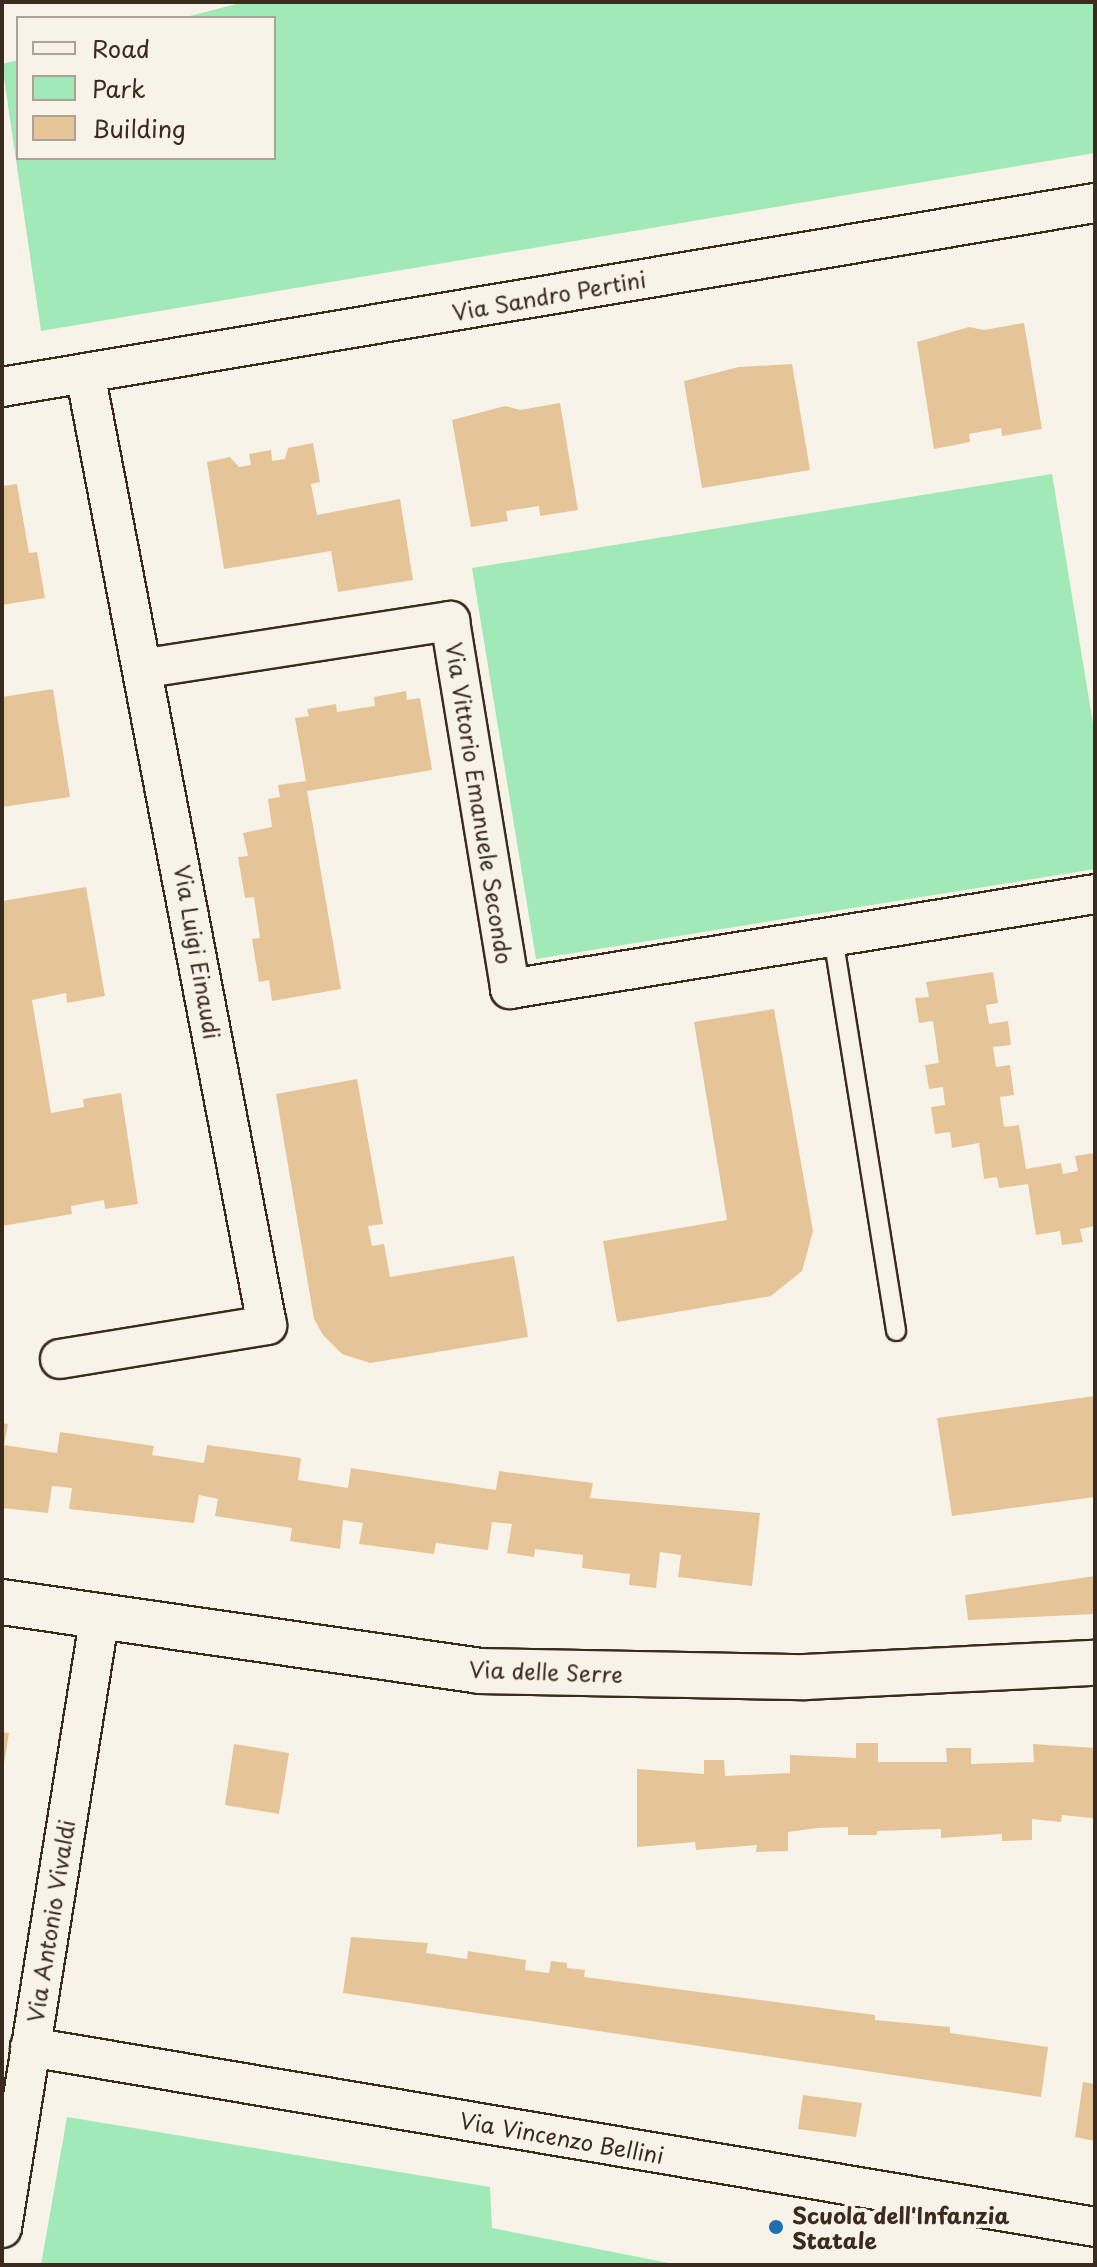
<!DOCTYPE html>
<style>
body{margin:0}
#map{position:relative;width:1097px;height:2267px;overflow:hidden;background:#f7f3e8;font-family:"Playpen Sans",sans-serif}
div>[style]{position:absolute}
.green>*{inset:0;background:#a1e9b7}
.building>*{inset:0;background:#e5c598}
.roads{filter:drop-shadow(2px 0 #3b2a1e) drop-shadow(-2px 0 #3b2a1e) drop-shadow(0 2px #3b2a1e) drop-shadow(0 -2px #3b2a1e)}
.lane>*{height:18px;margin:-9px;padding:0 9px;transform-origin:9px;border-radius:9px;background:#f7f3e8}
.street>*{height:38px;margin:-19px;padding:0 19px;transform-origin:19px;border-radius:19px;background:#f7f3e8}
.secondary>*{height:44px;margin:-22px;padding:0 22px;transform-origin:22px;border-radius:22px;background:#f7f3e8}
.dots>*{width:22px;height:22px;translate:-50% -50%;box-sizing:border-box;border:4px solid #f7f3e8;border-radius:50%}
span{translate:-50% -50%;white-space:nowrap;text-align:center;line-height:1.15;-webkit-text-stroke:8px #f7f3e8;paint-order:stroke}
.street-label{font-size:22px;color:#3b2a1e}
.poi-label{font-size:22px;color:#3b2a1e;font-weight:700}
.left{translate:0 -50%;text-align:left}
.frame{position:absolute;inset:0;border:4px solid #3b2a1e;pointer-events:none}
.legend{position:absolute;left:16px;top:16px;width:260px;height:144px;box-sizing:border-box;background:#f7f3e8;border:2px solid #aca397;margin:0;padding:10px 14px;list-style:none;font-size:24px;color:#3b2a1e}
.legend li{display:flex;align-items:center;gap:16px;height:40px}
.legend b{width:40px;border:2px solid #aca397}
</style>
<div id="map">
<div class="green">
<i style="clip-path:polygon(244px 2px,1095px 2px,1095px 153px,41px 331px,2px 64px,18px 60px,18px 158px,274px 158px,274px 18px,182px 18px)"></i>
<i style="clip-path:polygon(1052px 474px,1095px 736px,1095px 869px,536px 959px,472px 568px)"></i>
<i style="clip-path:polygon(67px 2117px,490px 2187px,492px 2228px,679px 2265px,41px 2265px)"></i>
</div>
<div class="building">
<i style="clip-path:polygon(1024px 323px,1042px 429px,1002px 436px,1001px 428px,969px 434px,970px 442px,934px 449px,917px 342px,969px 327px,984px 330px)"></i>
<i style="clip-path:polygon(792px 364px,810px 470px,702px 488px,684px 381px,739px 367px)"></i>
<i style="clip-path:polygon(560px 403px,578px 510px,540px 516px,539px 506px,506px 511px,508px 521px,471px 527px,452px 420px,505px 406px,520px 410px)"></i>
<i style="clip-path:polygon(313px 443px,320px 482px,311px 484px,317px 515px,400px 499px,413px 580px,338px 592px,331px 551px,224px 569px,207px 462px,230px 457px,239px 467px,251px 465px,249px 454px,271px 450px,272px 461px,285px 459px,288px 448px)"></i>
<i style="clip-path:polygon(17px 484px,29px 553px,37px 552px,45px 598px,2px 605px,2px 486px)"></i>
<i style="clip-path:polygon(53px 689px,70px 797px,2px 807px,2px 697px)"></i>
<i style="clip-path:polygon(406px 691px,407px 700px,420px 698px,432px 770px,307px 791px,341px 989px,272px 1001px,269px 980px,259px 982px,252px 939px,260px 938px,254px 897px,245px 898px,238px 857px,248px 856px,243px 833px,272px 827px,268px 799px,280px 797px,278px 785px,306px 781px,295px 718px,309px 716px,307px 709px,336px 704px,337px 712px,375px 706px,374px 697px)"></i>
<i style="clip-path:polygon(86px 887px,105px 996px,67px 1003px,66px 993px,32px 1000px,51px 1113px,84px 1107px,83px 1099px,121px 1093px,138px 1204px,105px 1209px,104px 1200px,71px 1206px,72px 1214px,2px 1226px,2px 901px)"></i>
<i style="clip-path:polygon(993px 972px,998px 1003px,986px 1005px,989px 1024px,1008px 1021px,1011px 1045px,993px 1047px,996px 1067px,1010px 1065px,1014px 1095px,1000px 1097px,1004px 1127px,1019px 1125px,1026px 1169px,1061px 1163px,1063px 1174px,1078px 1171px,1075px 1156px,1095px 1153px,1095px 1226px,1080px 1229px,1083px 1242px,1062px 1245px,1060px 1231px,1036px 1235px,1028px 1184px,999px 1188px,997px 1177px,984px 1179px,979px 1143px,952px 1148px,950px 1132px,935px 1134px,931px 1107px,945px 1105px,943px 1087px,929px 1089px,925px 1065px,939px 1063px,933px 1021px,919px 1023px,915px 998px,929px 997px,926px 982px)"></i>
<i style="clip-path:polygon(774px 1009px,813px 1231px,802px 1271px,771px 1296px,617px 1322px,603px 1241px,727px 1220px,694px 1022px)"></i>
<i style="clip-path:polygon(357px 1079px,383px 1224px,368px 1226px,372px 1246px,384px 1244px,390px 1277px,514px 1256px,528px 1337px,370px 1363px,342px 1354px,323px 1335px,314px 1319px,276px 1094px)"></i>
<i style="clip-path:polygon(1095px 1396px,1095px 1497px,952px 1516px,937px 1418px)"></i>
<i style="clip-path:polygon(2px 1423px,8px 1424px,4px 1445px,57px 1453px,60px 1432px,154px 1446px,152px 1455px,204px 1463px,207px 1445px,301px 1458px,298px 1480px,348px 1488px,351px 1468px,496px 1490px,499px 1471px,593px 1483px,590px 1498px,760px 1513px,752px 1586px,678px 1577px,681px 1555px,660px 1552px,656px 1588px,629px 1585px,630px 1574px,582px 1568px,583px 1555px,535px 1549px,534px 1557px,507px 1553px,512px 1524px,492px 1522px,488px 1550px,436px 1543px,434px 1554px,359px 1544px,363px 1523px,343px 1520px,340px 1549px,290px 1541px,292px 1528px,215px 1516px,218px 1499px,199px 1495px,194px 1523px,69px 1509px,72px 1488px,52px 1486px,48px 1513px,2px 1508px)"></i>
<i style="clip-path:polygon(1095px 1576px,1095px 1614px,968px 1620px,965px 1595px)"></i>
<i style="clip-path:polygon(2px 1732px,9px 1733px,4px 1764px,2px 1764px)"></i>
<i style="clip-path:polygon(856px 1743px,878px 1743px,878px 1762px,947px 1762px,946px 1748px,971px 1748px,971px 1764px,1034px 1762px,1033px 1744px,1095px 1748px,1095px 1823px,1092px 1818px,1062px 1815px,1061px 1822px,1032px 1819px,1032px 1840px,1002px 1841px,1002px 1834px,941px 1838px,941px 1829px,877px 1831px,877px 1835px,848px 1835px,848px 1827px,817px 1828px,788px 1832px,788px 1851px,756px 1852px,757px 1845px,696px 1850px,695px 1842px,637px 1847px,637px 1769px,704px 1774px,704px 1760px,724px 1760px,725px 1776px,790px 1773px,790px 1755px,856px 1758px)"></i>
<i style="clip-path:polygon(234px 1744px,289px 1753px,279px 1814px,225px 1805px)"></i>
<i style="clip-path:polygon(351px 1937px,428px 1943px,426px 1953px,467px 1959px,468px 1951px,526px 1960px,525px 1970px,549px 1973px,551px 1961px,567px 1963px,567px 1968px,585px 1970px,584px 1977px,875px 2015px,875px 2020px,950px 2027px,950px 2033px,1048px 2047px,1041px 2097px,343px 1993px)"></i>
<i style="clip-path:polygon(1083px 2082px,1095px 2084px,1095px 2141px,1075px 2137px)"></i>
<i style="clip-path:polygon(803px 2095px,862px 2103px,856px 2137px,798px 2129px)"></i>
</div>
<div class="roads">
<div class="lane">
<i style="left:833px;top:937px;width:399px;rotate:80.9deg"></i>
</div>
<div class="street">
<i style="left:2px;top:387px;width:1108px;rotate:-9.56deg"></i>
<i style="left:146px;top:668px;width:308px;rotate:-8.8deg"></i>
<i style="left:450px;top:621px;width:373px;rotate:80.7deg"></i>
<i style="left:510px;top:989px;width:593px;rotate:-9.22deg"></i>
<i style="left:60px;top:1359px;width:210px;rotate:-9.3deg"></i>
<i style="left:267px;top:1325px;width:969px;rotate:-100.82deg"></i>
<i style="left:30px;top:2047px;width:1080px;rotate:9.59deg"></i>
<i style="left:2px;top:2228px;width:621px;rotate:-80.92deg"></i>
</div>
<div class="secondary">
<i style="left:2px;top:1602px;width:482px;rotate:8.2deg"></i>
<i style="left:479px;top:1671px;width:326px;rotate:1.1deg"></i>
<i style="left:805px;top:1677px;width:290px;rotate:-2.8deg"></i>
</div>
</div>
<div class="dots">
<i style="left:776px;top:2227px;background:#1f6fb2"></i>
</div>
<div class="street-label">
<span style="left:549px;top:295px;rotate:-10deg">Via Sandro Pertini</span>
<span style="left:480px;top:803px;rotate:81deg">Via Vittorio Emanuele Secondo</span>
<span style="left:198px;top:952px;rotate:80deg">Via Luigi Einaudi</span>
<span style="left:546px;top:1671px;rotate:2deg">Via delle Serre</span>
<span style="left:50px;top:1921px;rotate:-81deg">Via Antonio Vivaldi</span>
<span style="left:562px;top:2137px;rotate:10deg">Via Vincenzo Bellini</span>
</div>
<div class="poi-label">
<span class="left" style="left:792px;top:2227px">Scuola dell'Infanzia<br>Statale</span>
</div>
<div class="frame"></div>
<ul class="legend">
<li><b style="height:10px;background:#f7f3e8"></b>Road</li>
<li><b style="height:22px;background:#a1e9b7"></b>Park</li>
<li><b style="height:22px;background:#e5c598"></b>Building</li>
</ul>
</div>
